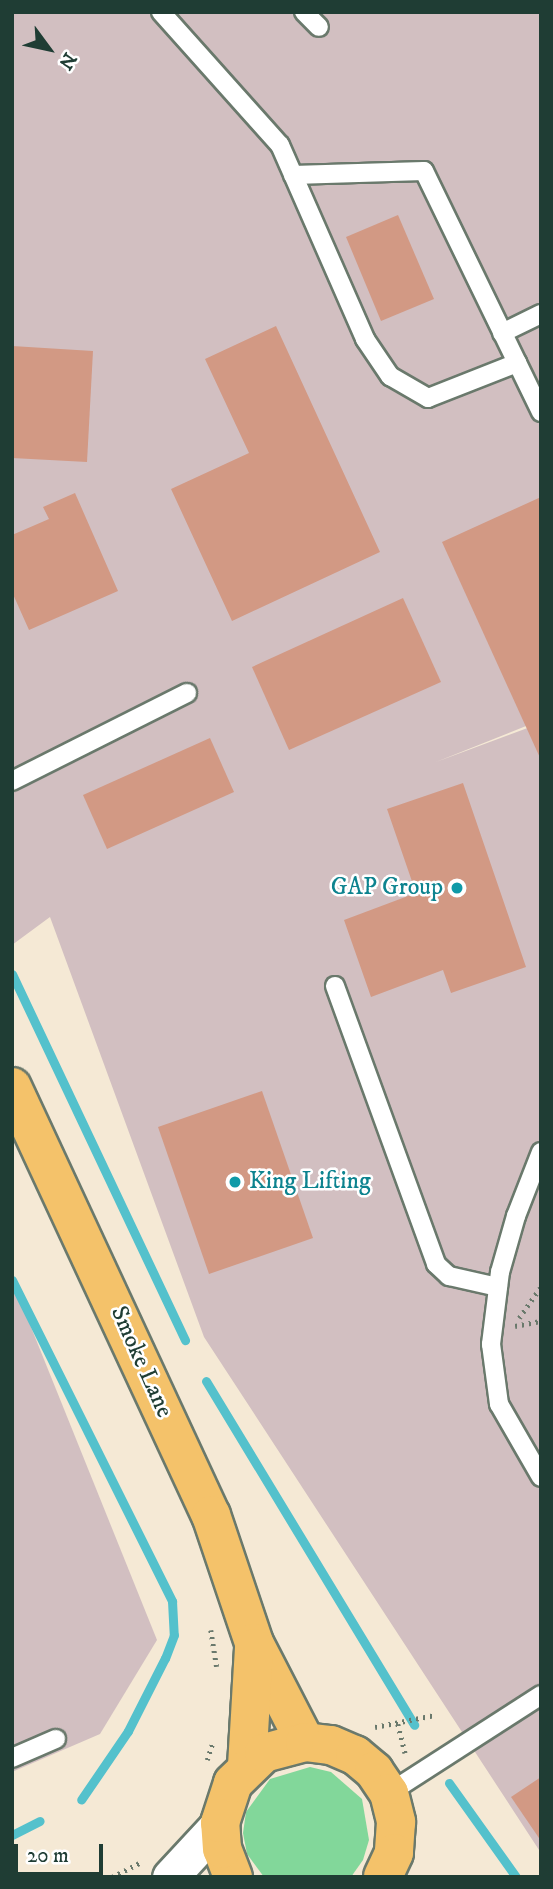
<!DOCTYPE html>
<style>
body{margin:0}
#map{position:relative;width:553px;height:1889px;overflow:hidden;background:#f5e9d5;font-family:"IM FELL DW Pica",serif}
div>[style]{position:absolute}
.industrial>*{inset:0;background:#d2bfc1}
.green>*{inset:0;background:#82d79a}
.stream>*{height:9px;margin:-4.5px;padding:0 4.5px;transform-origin:4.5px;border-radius:4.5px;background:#54c1cc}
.building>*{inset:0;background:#d29984}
.path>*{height:4.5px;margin-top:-2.25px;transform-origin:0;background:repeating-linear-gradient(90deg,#6a796c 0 2px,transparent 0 7px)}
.roads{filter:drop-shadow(2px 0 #6a796c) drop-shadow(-2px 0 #6a796c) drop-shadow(0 2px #6a796c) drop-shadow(0 -2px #6a796c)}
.lane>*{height:18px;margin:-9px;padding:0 9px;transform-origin:9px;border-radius:9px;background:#fff}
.street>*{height:35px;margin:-17.5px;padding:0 17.5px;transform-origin:17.5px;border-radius:17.5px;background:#fff}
.highway>*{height:38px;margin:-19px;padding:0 19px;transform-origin:19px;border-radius:19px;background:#f4c26a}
.dots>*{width:19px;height:19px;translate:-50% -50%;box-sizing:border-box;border:4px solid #fff;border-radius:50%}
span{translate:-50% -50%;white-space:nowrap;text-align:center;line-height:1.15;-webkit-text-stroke:5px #fff;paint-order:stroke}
.culture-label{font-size:24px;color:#0d838f}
.right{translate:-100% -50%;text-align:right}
.left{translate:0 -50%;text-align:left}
.street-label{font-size:24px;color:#1f3d34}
.frame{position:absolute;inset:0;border:14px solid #1f3d34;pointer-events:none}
.north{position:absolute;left:14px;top:14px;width:70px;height:70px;-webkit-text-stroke:5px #fff;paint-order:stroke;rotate:123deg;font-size:19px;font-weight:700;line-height:28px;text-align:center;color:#1f3d34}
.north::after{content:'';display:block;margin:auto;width:24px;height:32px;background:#1f3d34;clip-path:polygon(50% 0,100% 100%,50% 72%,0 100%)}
.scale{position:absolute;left:14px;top:1844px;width:89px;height:32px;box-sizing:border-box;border:4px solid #1f3d34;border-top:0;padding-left:9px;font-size:21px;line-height:24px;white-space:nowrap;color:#1f3d34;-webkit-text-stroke:5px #fff;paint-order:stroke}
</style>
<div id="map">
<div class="industrial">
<i style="clip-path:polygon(12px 12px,541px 12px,541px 720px,436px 762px,541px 723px,541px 1853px,204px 1337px,50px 917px,12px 945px)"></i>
<i style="clip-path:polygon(12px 1280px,157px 1640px,100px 1734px,12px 1772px)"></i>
</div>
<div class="green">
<i style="clip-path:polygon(310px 1767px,331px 1772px,362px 1799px,369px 1840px,363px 1860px,351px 1877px,264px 1877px,247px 1854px,243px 1833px,246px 1812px,270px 1779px)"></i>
</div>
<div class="stream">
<i style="left:12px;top:974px;width:405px;rotate:64.7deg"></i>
<i style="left:12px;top:1280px;width:359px;rotate:63.5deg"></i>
<i style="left:172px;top:1601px;width:34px;rotate:87deg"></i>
<i style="left:174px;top:1635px;width:25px;rotate:111deg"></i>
<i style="left:165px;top:1658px;width:82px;rotate:116.9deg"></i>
<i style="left:128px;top:1731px;width:83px;rotate:124.3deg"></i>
<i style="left:206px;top:1381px;width:402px;rotate:58.8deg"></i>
<i style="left:449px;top:1783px;width:115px;rotate:54.5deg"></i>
<i style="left:12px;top:1835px;width:31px;rotate:-27deg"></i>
</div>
<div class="building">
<i style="clip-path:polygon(398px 215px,434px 299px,381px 321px,346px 237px)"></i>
<i style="clip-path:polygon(276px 326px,380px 552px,232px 621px,171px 489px,249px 453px,205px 359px)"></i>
<i style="clip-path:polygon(12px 346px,93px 351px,87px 462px,12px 458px)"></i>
<i style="clip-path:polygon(75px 493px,118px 591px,29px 630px,12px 592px,12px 535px,49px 519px,43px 507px)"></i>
<i style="clip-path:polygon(541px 497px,541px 760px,442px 542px)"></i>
<i style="clip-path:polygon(403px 598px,441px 682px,289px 750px,252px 667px)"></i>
<i style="clip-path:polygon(210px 738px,234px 792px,107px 849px,83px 795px)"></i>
<i style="clip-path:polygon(463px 783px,526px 967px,451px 993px,443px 970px,371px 997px,344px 920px,416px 893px,387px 809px)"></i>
<i style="clip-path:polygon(262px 1091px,313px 1238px,209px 1274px,158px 1127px)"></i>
<i style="clip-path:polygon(541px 1777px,541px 1841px,511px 1797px)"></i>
</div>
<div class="path">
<i style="left:519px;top:1318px;width:38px;rotate:-55deg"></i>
<i style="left:515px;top:1326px;width:26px;rotate:-11deg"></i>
<i style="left:211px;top:1630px;width:37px;rotate:81deg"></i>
<i style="left:398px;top:1724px;width:30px;rotate:76deg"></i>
<i style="left:375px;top:1727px;width:61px;rotate:-11.3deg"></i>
<i style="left:207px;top:1760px;width:19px;rotate:-72deg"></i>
<i style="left:112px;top:1877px;width:34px;rotate:-27deg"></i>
</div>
<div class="roads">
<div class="lane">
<i style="left:161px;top:12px;width:178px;rotate:48.2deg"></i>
<i style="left:280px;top:145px;width:212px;rotate:66.3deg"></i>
<i style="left:365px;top:339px;width:45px;rotate:56deg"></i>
<i style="left:390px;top:376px;width:44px;rotate:30.1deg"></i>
<i style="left:428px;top:398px;width:96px;rotate:-21.5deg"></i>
<i style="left:304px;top:12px;width:21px;rotate:45deg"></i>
<i style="left:293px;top:175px;width:131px;rotate:-1.7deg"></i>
<i style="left:424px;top:171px;width:268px;rotate:64.1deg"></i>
<i style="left:502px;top:333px;width:43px;rotate:-26deg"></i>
<i style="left:12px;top:781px;width:196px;rotate:-26.7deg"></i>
<i style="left:335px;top:986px;width:296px;rotate:70deg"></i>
<i style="left:436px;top:1264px;width:18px;rotate:43deg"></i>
<i style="left:449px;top:1276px;width:50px;rotate:12.7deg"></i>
<i style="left:541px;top:1152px;width:69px;rotate:111.3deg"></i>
<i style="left:516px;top:1216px;width:58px;rotate:105.9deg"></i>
<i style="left:500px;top:1272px;width:73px;rotate:97.1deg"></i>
<i style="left:491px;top:1344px;width:61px;rotate:82.4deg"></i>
<i style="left:499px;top:1404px;width:84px;rotate:60.1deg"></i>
<i style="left:12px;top:1758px;width:48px;rotate:-23.4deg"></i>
<i style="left:389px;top:1793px;width:181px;rotate:-32.8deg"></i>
</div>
<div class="street">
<i style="left:170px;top:1877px;width:74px;rotate:-47.2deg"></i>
</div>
<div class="highway">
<i style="left:12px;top:1087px;width:472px;rotate:65.1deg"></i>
<i style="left:211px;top:1515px;width:135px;rotate:71.4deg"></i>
<i style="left:254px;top:1643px;width:111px;rotate:62.7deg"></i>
<i style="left:247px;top:1766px;width:118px;rotate:-86.6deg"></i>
<i style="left:233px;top:1877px;width:30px;rotate:-111deg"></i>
<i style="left:222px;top:1849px;width:26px;rotate:-94deg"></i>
<i style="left:220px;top:1823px;width:42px;rotate:-72deg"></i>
<i style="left:233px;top:1783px;width:43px;rotate:-44.1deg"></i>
<i style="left:264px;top:1753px;width:42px;rotate:-15deg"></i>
<i style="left:305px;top:1742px;width:26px;rotate:7deg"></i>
<i style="left:331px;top:1745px;width:26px;rotate:23deg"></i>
<i style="left:355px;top:1755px;width:25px;rotate:40deg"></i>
<i style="left:374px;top:1771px;width:27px;rotate:56deg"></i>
<i style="left:389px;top:1793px;width:30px;rotate:76deg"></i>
<i style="left:396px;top:1822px;width:31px;rotate:94deg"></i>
<i style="left:394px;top:1853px;width:26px;rotate:115deg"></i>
</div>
</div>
<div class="dots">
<i style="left:457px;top:888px;background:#0f9aa8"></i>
<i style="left:235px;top:1182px;background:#0f9aa8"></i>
</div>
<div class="culture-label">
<span class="right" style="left:443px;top:888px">GAP Group</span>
<span class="left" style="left:249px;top:1182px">King Lifting</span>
</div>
<div class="street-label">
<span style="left:141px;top:1362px;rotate:66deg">Smoke Lane</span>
</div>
<div class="frame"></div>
<div class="north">N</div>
<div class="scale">20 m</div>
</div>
